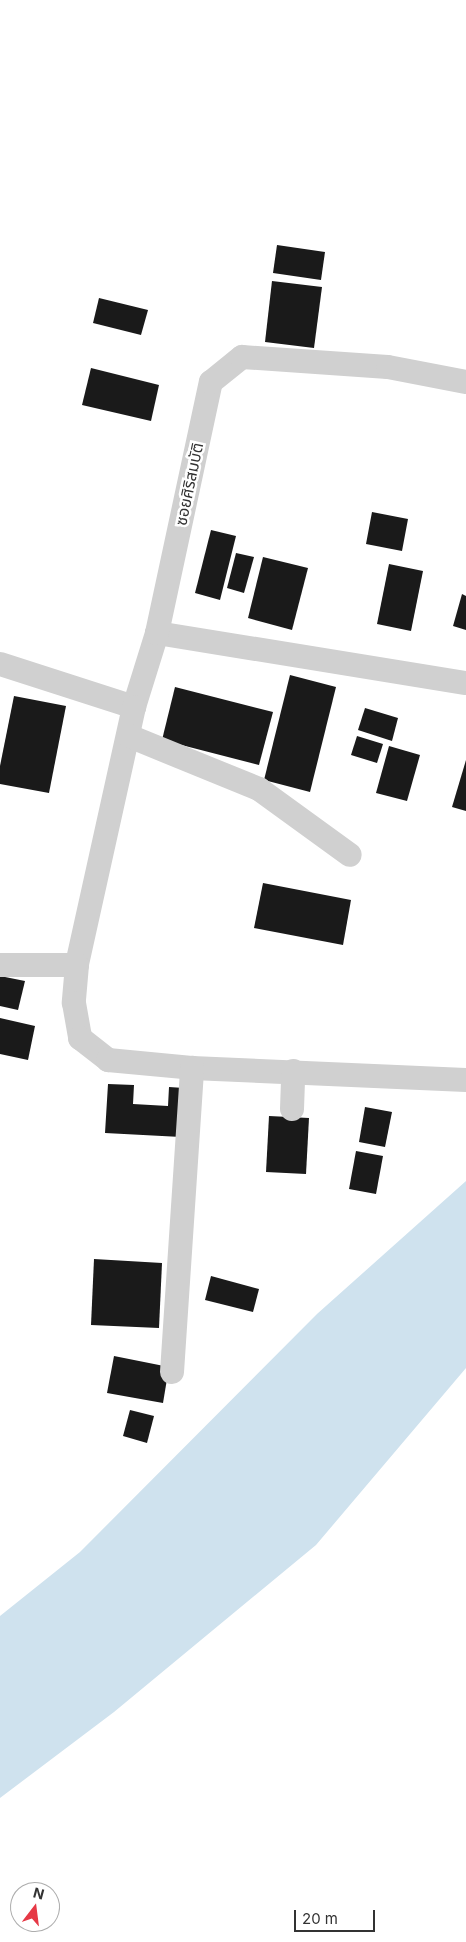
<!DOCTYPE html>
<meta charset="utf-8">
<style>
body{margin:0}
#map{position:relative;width:466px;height:1942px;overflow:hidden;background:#fff;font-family:Inter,"Noto Sans Thai",sans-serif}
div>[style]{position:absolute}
.water>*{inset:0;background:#cfe2ee}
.building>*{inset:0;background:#1a1a1a}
.street>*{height:24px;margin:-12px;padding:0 12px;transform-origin:12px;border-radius:12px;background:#d0d0d0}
span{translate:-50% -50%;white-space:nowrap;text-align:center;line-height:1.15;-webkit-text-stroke:5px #fff;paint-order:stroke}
.street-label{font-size:16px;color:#333}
.north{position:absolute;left:10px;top:1882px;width:50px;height:50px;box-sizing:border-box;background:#fff;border:1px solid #adadad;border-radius:50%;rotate:15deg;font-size:14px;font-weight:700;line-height:20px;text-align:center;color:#333}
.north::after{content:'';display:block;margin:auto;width:18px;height:22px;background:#e63946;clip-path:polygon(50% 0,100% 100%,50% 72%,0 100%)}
.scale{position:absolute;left:294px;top:1910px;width:81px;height:22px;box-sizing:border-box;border:2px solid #333;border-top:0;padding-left:6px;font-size:15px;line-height:18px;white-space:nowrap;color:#333;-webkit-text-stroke:4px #fff;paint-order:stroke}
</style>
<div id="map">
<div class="water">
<i style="clip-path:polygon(466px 1181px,466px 1368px,316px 1545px,114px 1712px,0 1798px,0 1616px,80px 1552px,317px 1314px)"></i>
</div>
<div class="building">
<i style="clip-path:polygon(277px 245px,325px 252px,321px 280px,273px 273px)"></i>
<i style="clip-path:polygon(272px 281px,322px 287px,314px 348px,265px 342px)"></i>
<i style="clip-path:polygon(99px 298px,148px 310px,141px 335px,93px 323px)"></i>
<i style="clip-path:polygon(91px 368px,159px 385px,151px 421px,82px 405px)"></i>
<i style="clip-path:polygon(372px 512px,408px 519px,402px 551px,366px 544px)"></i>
<i style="clip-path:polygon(211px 530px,236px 536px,220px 600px,195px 593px)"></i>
<i style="clip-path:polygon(236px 553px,254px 557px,244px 593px,227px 588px)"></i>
<i style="clip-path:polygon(263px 557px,308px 568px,292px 630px,248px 618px)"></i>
<i style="clip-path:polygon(389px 564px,423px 571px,411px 631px,377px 624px)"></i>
<i style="clip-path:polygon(462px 594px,466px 596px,466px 630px,453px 626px)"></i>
<i style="clip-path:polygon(290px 675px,336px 687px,310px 792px,264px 780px)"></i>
<i style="clip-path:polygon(175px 687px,273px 712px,259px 765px,162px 740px)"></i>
<i style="clip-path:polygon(14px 696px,66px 706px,49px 793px,0 784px,0 766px)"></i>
<i style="clip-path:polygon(365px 708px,398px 718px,392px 741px,358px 730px)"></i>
<i style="clip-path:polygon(357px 736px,383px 744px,377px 763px,351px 755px)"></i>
<i style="clip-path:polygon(389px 746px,420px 755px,407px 801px,376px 793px)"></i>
<i style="clip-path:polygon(466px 760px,466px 811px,452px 807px)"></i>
<i style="clip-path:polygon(263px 883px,351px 900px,343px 945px,254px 928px)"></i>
<i style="clip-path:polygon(0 976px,25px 981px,18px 1010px,0 1006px)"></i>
<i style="clip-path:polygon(0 1018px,35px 1026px,28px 1060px,0 1054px)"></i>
<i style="clip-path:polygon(108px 1084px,134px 1085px,133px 1104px,168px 1106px,169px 1087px,184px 1088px,181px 1137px,105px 1133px)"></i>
<i style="clip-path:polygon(365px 1107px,392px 1112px,385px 1147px,359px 1142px)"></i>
<i style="clip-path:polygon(269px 1116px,309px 1118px,306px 1174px,266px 1172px)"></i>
<i style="clip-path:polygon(356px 1151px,383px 1156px,376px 1194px,349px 1189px)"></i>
<i style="clip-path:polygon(94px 1259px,162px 1263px,159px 1328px,91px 1325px)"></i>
<i style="clip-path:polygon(211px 1276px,259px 1289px,253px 1312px,205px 1300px)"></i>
<i style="clip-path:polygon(114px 1356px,169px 1367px,163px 1403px,107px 1393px)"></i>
<i style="clip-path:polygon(130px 1410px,154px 1416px,147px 1443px,123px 1436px)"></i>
</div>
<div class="street">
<i style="left:157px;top:633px;width:313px;rotate:9.2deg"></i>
<i style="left:0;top:664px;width:141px;rotate:17.8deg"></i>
<i style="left:134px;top:707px;width:77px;rotate:-72.7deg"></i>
<i style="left:157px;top:633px;width:257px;rotate:-77.9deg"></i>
<i style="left:211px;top:382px;width:40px;rotate:-39deg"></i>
<i style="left:242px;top:357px;width:146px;rotate:3.9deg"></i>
<i style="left:388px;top:367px;width:79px;rotate:10.9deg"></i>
<i style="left:134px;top:707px;width:264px;rotate:102.5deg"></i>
<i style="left:77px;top:965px;width:38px;rotate:95deg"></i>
<i style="left:74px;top:1003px;width:36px;rotate:80deg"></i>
<i style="left:80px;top:1038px;width:36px;rotate:38deg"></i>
<i style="left:108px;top:1060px;width:84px;rotate:5.4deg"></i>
<i style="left:192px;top:1068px;width:274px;rotate:2.5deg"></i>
<i style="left:129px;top:736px;width:140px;rotate:22.2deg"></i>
<i style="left:259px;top:789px;width:112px;rotate:36deg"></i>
<i style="left:0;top:965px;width:77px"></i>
<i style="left:292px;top:1109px;width:38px;rotate:-88deg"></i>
<i style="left:172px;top:1372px;width:305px;rotate:-86.2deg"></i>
</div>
<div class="street-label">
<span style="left:189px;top:484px;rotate:-78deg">ซอยศิริสมบัติ</span>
</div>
<div class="north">N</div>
<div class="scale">20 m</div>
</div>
